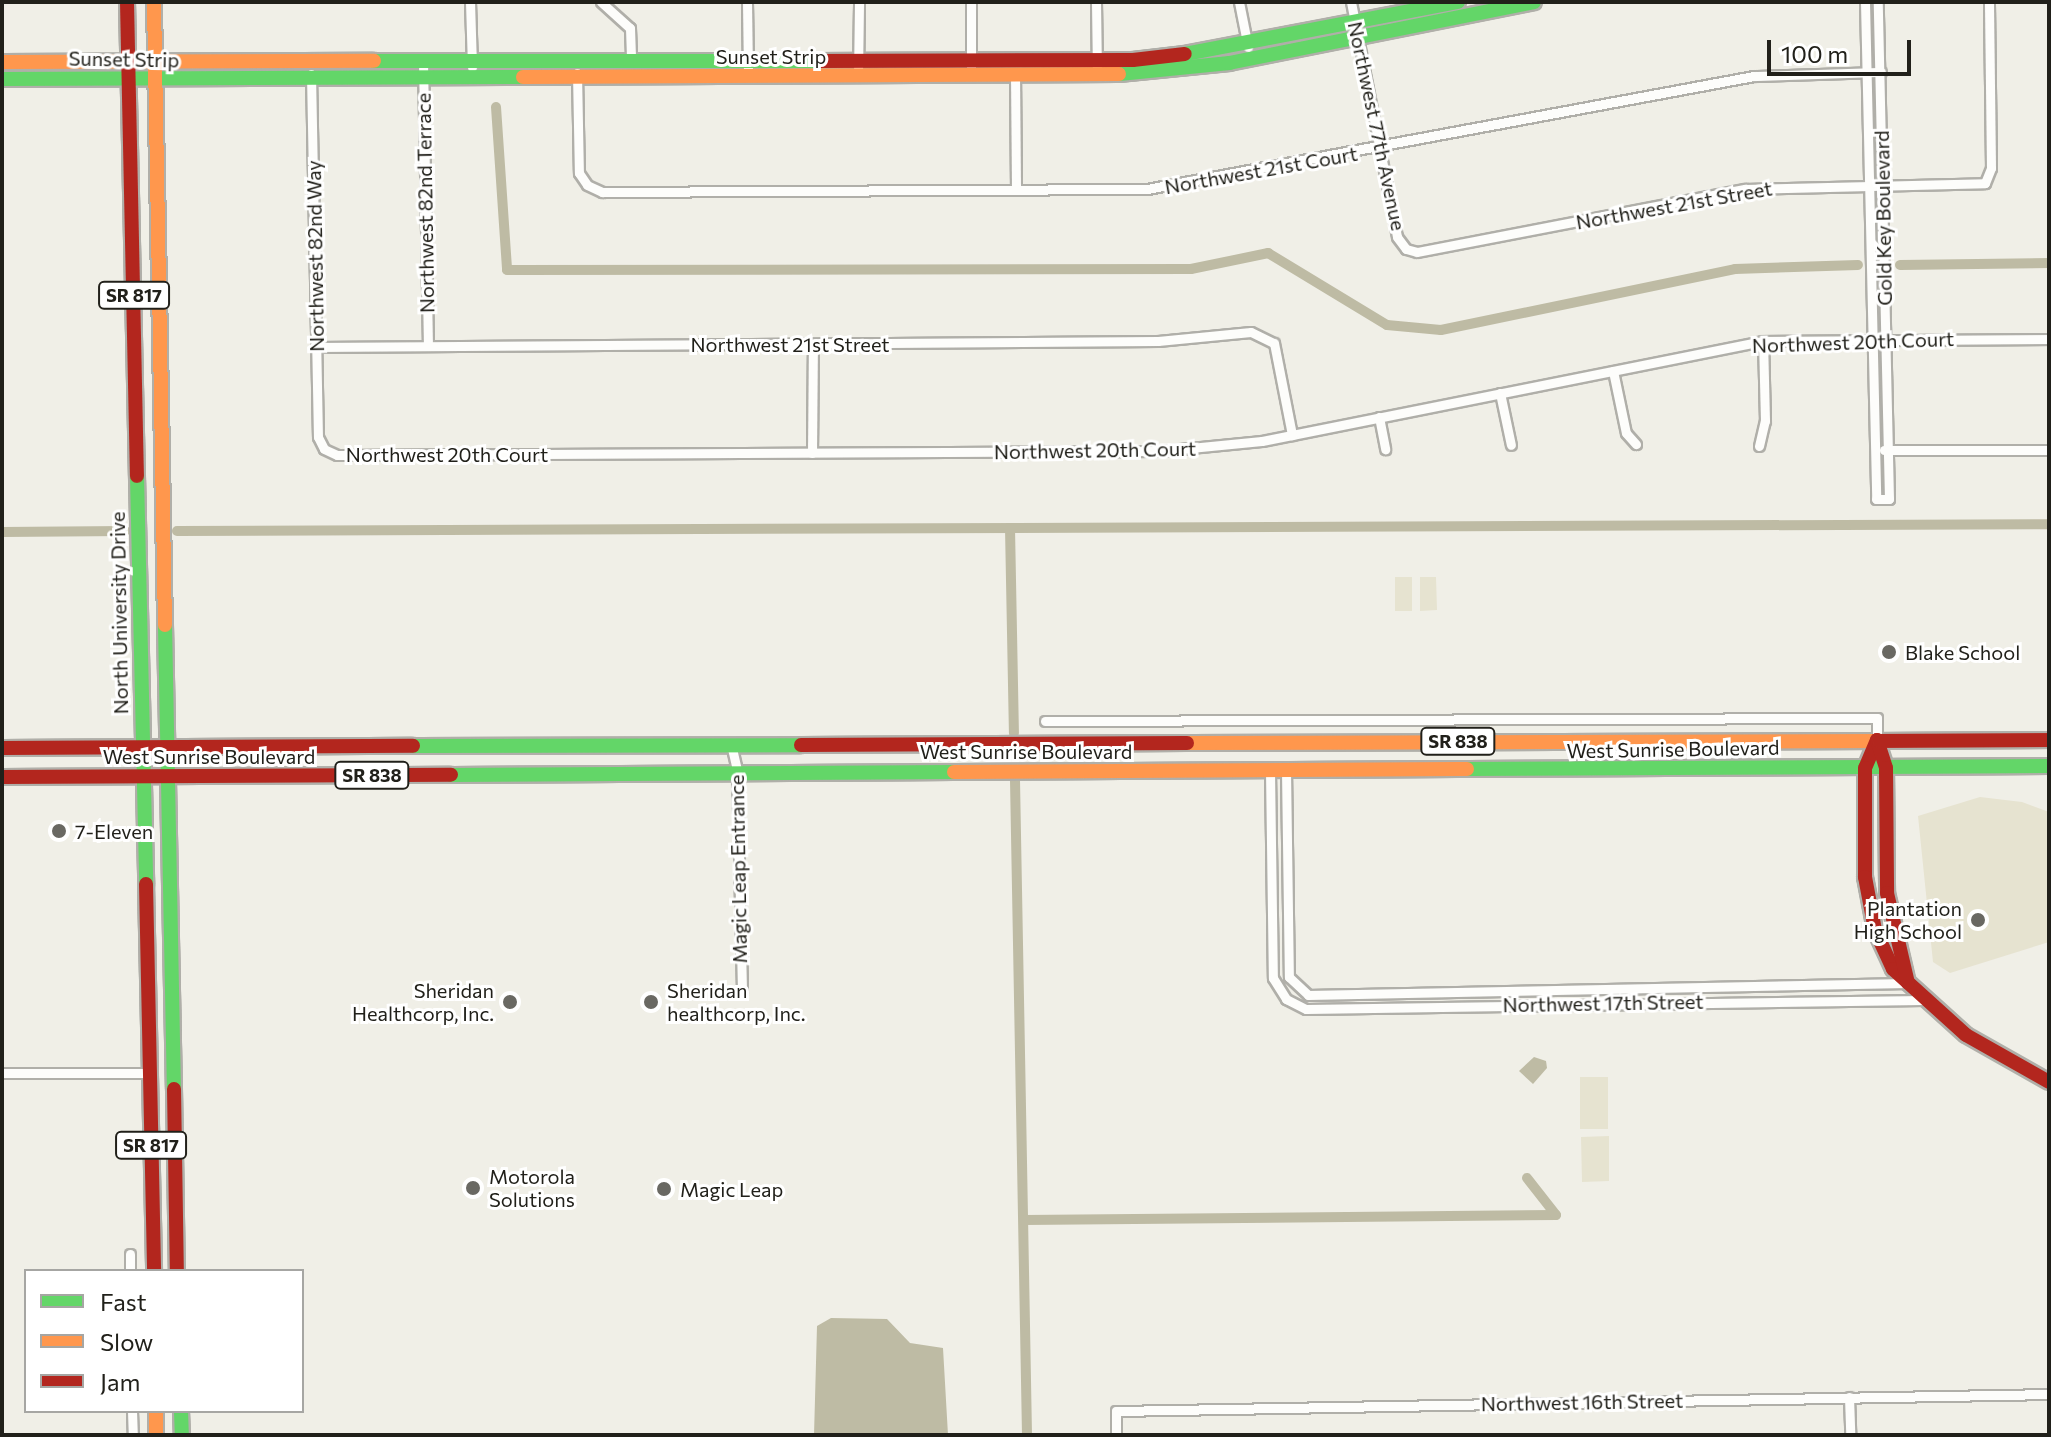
<!DOCTYPE html>
<style>
body{margin:0}
#map{position:relative;width:2051px;height:1437px;overflow:hidden;background:#f0efe7;font-family:Commissioner,sans-serif}
div>[style]{position:absolute}
.green>*{inset:0;background:#e6e3d0}
.water>*{inset:0;background:#bebba4}
.canal>*{height:10px;margin:-5px;padding:0 5px;transform-origin:5px;border-radius:5px;background:#bebba4}
.roads{filter:drop-shadow(2px 0 #b0afa9) drop-shadow(-2px 0 #b0afa9) drop-shadow(0 2px #b0afa9) drop-shadow(0 -2px #b0afa9)}
.street>*{height:9px;margin:-4.5px;padding:0 4.5px;transform-origin:4.5px;border-radius:4.5px;background:#fdfdfb}
.fast>*{height:14px;margin:-7px;padding:0 7px;transform-origin:7px;border-radius:7px;background:#63d668}
.slow>*{height:14px;margin:-7px;padding:0 7px;transform-origin:7px;border-radius:7px;background:#ff974d}
.jam>*{height:14px;margin:-7px;padding:0 7px;transform-origin:7px;border-radius:7px;background:#b3261e}
.dots>*{width:22px;height:22px;translate:-50% -50%;box-sizing:border-box;border:4px solid #fff;border-radius:50%}
span{translate:-50% -50%;white-space:nowrap;text-align:center;line-height:1.15;-webkit-text-stroke:6px #fff;paint-order:stroke}
.shield-label span{padding:2px 6px;background:#fff;border:2px solid;border-radius:6px;-webkit-text-stroke-width:0}
.shield-label{font-size:18px;color:#21201a;font-weight:700}
.street-label{font-size:20px;color:#21201a}
.poi-label{font-size:20px;color:#21201a}
.left{translate:0 -50%;text-align:left}
.right{translate:-100% -50%;text-align:right}
.frame{position:absolute;inset:0;border:4px solid #21201a;pointer-events:none}
.legend{position:absolute;left:24px;top:1269px;width:280px;height:144px;box-sizing:border-box;background:#fff;border:2px solid #a6a6a3;margin:0;padding:10px 14px;list-style:none;font-size:24px;color:#21201a}
.legend li{display:flex;align-items:center;gap:16px;height:40px}
.legend b{width:40px;border:2px solid #a6a6a3}
.scale{position:absolute;left:1767px;top:40px;width:144px;height:36px;box-sizing:border-box;border:4px solid #21201a;border-top:0;padding-left:10px;font-size:24px;line-height:28px;white-space:nowrap;color:#21201a;-webkit-text-stroke:6px #fff;paint-order:stroke}
</style>
<div id="map">
<div class="green">
<i style="clip-path:polygon(1395px 577px,1412px 577px,1412px 611px,1395px 611px)"></i>
<i style="clip-path:polygon(1420px 577px,1436px 577px,1437px 610px,1420px 611px)"></i>
<i style="clip-path:polygon(1980px 797px,2022px 802px,2049px 812px,2049px 942px,1950px 973px,1933px 962px,1918px 816px)"></i>
<i style="clip-path:polygon(1580px 1077px,1608px 1077px,1608px 1129px,1580px 1129px)"></i>
<i style="clip-path:polygon(1609px 1136px,1609px 1181px,1582px 1182px,1581px 1137px)"></i>
</div>
<div class="water">
<i style="clip-path:polygon(1534px 1057px,1546px 1061px,1547px 1068px,1533px 1084px,1519px 1071px)"></i>
<i style="clip-path:polygon(831px 1318px,887px 1319px,910px 1343px,943px 1348px,948px 1435px,814px 1435px,817px 1326px)"></i>
</div>
<div class="canal">
<i style="left:496px;top:107px;width:163px;rotate:86.1deg"></i>
<i style="left:507px;top:270px;width:684px;rotate:-0.08deg"></i>
<i style="left:1191px;top:269px;width:79px;rotate:-11.7deg"></i>
<i style="left:1268px;top:253px;width:139px;rotate:31.2deg"></i>
<i style="left:1387px;top:325px;width:54px;rotate:5.3deg"></i>
<i style="left:1441px;top:330px;width:300px;rotate:-11.7deg"></i>
<i style="left:1735px;top:269px;width:123px;rotate:-1.9deg"></i>
<i style="left:1900px;top:265px;width:149px;rotate:-0.8deg"></i>
<i style="left:1010px;top:528px;width:205px;rotate:88.9deg"></i>
<i style="left:177px;top:531px;width:1872px;rotate:-0.21deg"></i>
<i style="left:2px;top:532px;width:123px;rotate:-0.5deg"></i>
<i style="left:1015px;top:780px;width:655px;rotate:88.95deg"></i>
<i style="left:1024px;top:1220px;width:532px;rotate:-0.54deg"></i>
<i style="left:1556px;top:1215px;width:47px;rotate:-128.1deg"></i>
</div>
<div class="roads">
<div class="street">
<i style="left:470px;top:2px;width:65px;rotate:88.2deg"></i>
<i style="left:601px;top:2px;width:39px;rotate:42deg"></i>
<i style="left:630px;top:28px;width:35px;rotate:88deg"></i>
<i style="left:747px;top:2px;width:74px;rotate:89.2deg"></i>
<i style="left:971px;top:2px;width:73px;rotate:90deg"></i>
<i style="left:1096px;top:2px;width:73px;rotate:89.2deg"></i>
<i style="left:1239px;top:2px;width:46px;rotate:78.7deg"></i>
<i style="left:1351px;top:2px;width:239px;rotate:78.9deg"></i>
<i style="left:1397px;top:237px;width:15px;rotate:53deg"></i>
<i style="left:1406px;top:249px;width:11px;rotate:15deg"></i>
<i style="left:1417px;top:252px;width:334px;rotate:-10.9deg"></i>
<i style="left:1745px;top:189px;width:240px;rotate:-1.4deg"></i>
<i style="left:1985px;top:183px;width:16px;rotate:-68deg"></i>
<i style="left:1991px;top:168px;width:166px;rotate:-90.7deg"></i>
<i style="left:1865px;top:2px;width:497px;rotate:88.7deg"></i>
<i style="left:1876px;top:499px;width:13px"></i>
<i style="left:1889px;top:499px;width:497px;rotate:-91.3deg"></i>
<i style="left:423px;top:61px;width:285px;rotate:89deg"></i>
<i style="left:577px;top:73px;width:100px;rotate:88.9deg"></i>
<i style="left:579px;top:173px;width:14px;rotate:56deg"></i>
<i style="left:587px;top:185px;width:17px;rotate:25deg"></i>
<i style="left:602px;top:192px;width:545px;rotate:-0.32deg"></i>
<i style="left:1147px;top:189px;width:617px;rotate:-10.55deg"></i>
<i style="left:1754px;top:76px;width:127px;rotate:-1.8deg"></i>
<i style="left:1015px;top:73px;width:116px;rotate:89.5deg"></i>
<i style="left:311px;top:74px;width:363px;rotate:88.9deg"></i>
<i style="left:318px;top:437px;width:13px;rotate:63deg"></i>
<i style="left:324px;top:449px;width:14px;rotate:25deg"></i>
<i style="left:337px;top:455px;width:823px;rotate:-0.28deg"></i>
<i style="left:1160px;top:451px;width:102px;rotate:-5.6deg"></i>
<i style="left:1262px;top:441px;width:511px;rotate:-11.29deg"></i>
<i style="left:1763px;top:341px;width:286px;rotate:-0.4deg"></i>
<i style="left:858px;top:76px;width:74px;rotate:-89.2deg"></i>
<i style="left:316px;top:347px;width:842px;rotate:-0.41deg"></i>
<i style="left:1158px;top:341px;width:93px;rotate:-5.5deg"></i>
<i style="left:1251px;top:332px;width:25px;rotate:26deg"></i>
<i style="left:1274px;top:343px;width:94px;rotate:78.9deg"></i>
<i style="left:1613px;top:371px;width:63px;rotate:78.2deg"></i>
<i style="left:1626px;top:433px;width:15px;rotate:48deg"></i>
<i style="left:1500px;top:393px;width:53px;rotate:78.1deg"></i>
<i style="left:1379px;top:417px;width:33px;rotate:79deg"></i>
<i style="left:1759px;top:446px;width:26px;rotate:-77deg"></i>
<i style="left:1765px;top:421px;width:80px;rotate:-91.4deg"></i>
<i style="left:1884px;top:450px;width:165px"></i>
<i style="left:812px;top:453px;width:109px;rotate:-89.5deg"></i>
<i style="left:1045px;top:721px;width:832px;rotate:-0.21deg"></i>
<i style="left:1877px;top:718px;width:22px;rotate:90deg"></i>
<i style="left:731px;top:744px;width:27px;rotate:77deg"></i>
<i style="left:737px;top:770px;width:224px;rotate:88.7deg"></i>
<i style="left:1286px;top:770px;width:207px;rotate:89.2deg"></i>
<i style="left:1289px;top:977px;width:26px;rotate:43deg"></i>
<i style="left:1308px;top:995px;width:600px;rotate:-1.15deg"></i>
<i style="left:1270px;top:771px;width:207px;rotate:89.2deg"></i>
<i style="left:1273px;top:978px;width:25px;rotate:58deg"></i>
<i style="left:1286px;top:999px;width:22px;rotate:27deg"></i>
<i style="left:1306px;top:1009px;width:617px;rotate:-0.84deg"></i>
<i style="left:2px;top:1073px;width:148px"></i>
<i style="left:130px;top:1254px;width:17px;rotate:90deg"></i>
<i style="left:1849px;top:1397px;width:38px;rotate:88deg"></i>
<i style="left:132px;top:1411px;width:24px;rotate:88deg"></i>
<i style="left:1116px;top:1435px;width:24px;rotate:-90deg"></i>
<i style="left:1116px;top:1411px;width:933px;rotate:-1.04deg"></i>
</div>
<div class="fast">
<i style="left:1185px;top:54px;width:278px;rotate:-10.8deg"></i>
<i style="left:374px;top:61px;width:444px"></i>
<i style="left:1119px;top:74px;width:111px;rotate:-5.7deg"></i>
<i style="left:1229px;top:63px;width:311px;rotate:-11.3deg"></i>
<i style="left:2px;top:79px;width:521px;rotate:-0.22deg"></i>
<i style="left:137px;top:476px;width:408px;rotate:88.7deg"></i>
<i style="left:165px;top:625px;width:464px;rotate:88.9deg"></i>
<i style="left:413px;top:746px;width:388px;rotate:-0.1deg"></i>
<i style="left:1467px;top:769px;width:582px;rotate:-0.3deg"></i>
<i style="left:451px;top:775px;width:503px;rotate:-0.34deg"></i>
<i style="left:181px;top:1411px;width:24px;rotate:88deg"></i>
</div>
<div class="slow">
<i style="left:154px;top:2px;width:623px;rotate:88.99deg"></i>
<i style="left:2px;top:62px;width:372px;rotate:-0.2deg"></i>
<i style="left:523px;top:77px;width:596px;rotate:-0.29deg"></i>
<i style="left:1187px;top:743px;width:692px;rotate:-0.17deg"></i>
<i style="left:954px;top:772px;width:513px;rotate:-0.34deg"></i>
<i style="left:156px;top:1411px;width:24px;rotate:90deg"></i>
</div>
<div class="jam">
<i style="left:127px;top:2px;width:474px;rotate:88.8deg"></i>
<i style="left:818px;top:61px;width:315px;rotate:-0.2deg"></i>
<i style="left:1133px;top:60px;width:52px;rotate:-6.6deg"></i>
<i style="left:1877px;top:740px;width:30px;rotate:113deg"></i>
<i style="left:1865px;top:768px;width:109px;rotate:90deg"></i>
<i style="left:1865px;top:877px;width:54px;rotate:79.3deg"></i>
<i style="left:1875px;top:930px;width:43px;rotate:65.2deg"></i>
<i style="left:1893px;top:969px;width:98px;rotate:42.1deg"></i>
<i style="left:1966px;top:1035px;width:95px;rotate:29.5deg"></i>
<i style="left:1877px;top:740px;width:29px;rotate:72deg"></i>
<i style="left:1886px;top:768px;width:125px;rotate:89.5deg"></i>
<i style="left:1887px;top:893px;width:92px;rotate:76.9deg"></i>
<i style="left:1879px;top:741px;width:170px;rotate:-0.3deg"></i>
<i style="left:801px;top:745px;width:386px;rotate:-0.3deg"></i>
<i style="left:2px;top:748px;width:411px;rotate:-0.3deg"></i>
<i style="left:2px;top:777px;width:449px;rotate:-0.3deg"></i>
<i style="left:146px;top:884px;width:387px;rotate:88.8deg"></i>
<i style="left:174px;top:1089px;width:182px;rotate:89.1deg"></i>
</div>
</div>
<div class="dots">
<i style="left:1889px;top:652px;background:#696862"></i>
<i style="left:59px;top:831px;background:#696862"></i>
<i style="left:1978px;top:920px;background:#696862"></i>
<i style="left:510px;top:1002px;background:#696862"></i>
<i style="left:651px;top:1002px;background:#696862"></i>
<i style="left:473px;top:1188px;background:#696862"></i>
<i style="left:664px;top:1189px;background:#696862"></i>
</div>
<div class="shield-label">
<span style="left:134px;top:295px">SR 817</span>
<span style="left:1458px;top:741px">SR 838</span>
<span style="left:372px;top:775px">SR 838</span>
<span style="left:151px;top:1145px">SR 817</span>
</div>
<div class="street-label">
<span style="left:771px;top:56px">Sunset Strip</span>
<span style="left:124px;top:59px;rotate:1deg">Sunset Strip</span>
<span style="left:1377px;top:126px;rotate:78deg">Northwest 77th Avenue</span>
<span style="left:1261px;top:170px;rotate:-10deg">Northwest 21st Court</span>
<span style="left:425px;top:203px;rotate:-91deg">Northwest 82nd Terrace</span>
<span style="left:1674px;top:205px;rotate:-10deg">Northwest 21st Street</span>
<span style="left:1883px;top:218px;rotate:-91deg">Gold Key Boulevard</span>
<span style="left:315px;top:256px;rotate:-91deg">Northwest 82nd Way</span>
<span style="left:1853px;top:342px;rotate:-2deg">Northwest 20th Court</span>
<span style="left:790px;top:344px">Northwest 21st Street</span>
<span style="left:1095px;top:450px;rotate:-1deg">Northwest 20th Court</span>
<span style="left:447px;top:454px">Northwest 20th Court</span>
<span style="left:119px;top:613px;rotate:-91deg">North University Drive</span>
<span style="left:1673px;top:749px;rotate:-1deg">West Sunrise Boulevard</span>
<span style="left:1026px;top:751px">West Sunrise Boulevard</span>
<span style="left:209px;top:756px">West Sunrise Boulevard</span>
<span style="left:738px;top:869px;rotate:-91deg">Magic Leap Entrance</span>
<span style="left:1603px;top:1003px;rotate:-1deg">Northwest 17th Street</span>
<span style="left:1582px;top:1402px;rotate:-1deg">Northwest 16th Street</span>
</div>
<div class="poi-label">
<span class="left" style="left:1905px;top:652px">Blake School</span>
<span class="left" style="left:75px;top:831px">7-Eleven</span>
<span class="right" style="left:1962px;top:920px">Plantation<br>High School</span>
<span class="right" style="left:494px;top:1002px">Sheridan<br>Healthcorp, Inc.</span>
<span class="left" style="left:667px;top:1002px">Sheridan<br>healthcorp, Inc.</span>
<span class="left" style="left:489px;top:1188px">Motorola<br>Solutions</span>
<span class="left" style="left:680px;top:1189px">Magic Leap</span>
</div>
<div class="frame"></div>
<ul class="legend">
<li><b style="height:10px;background:#63d668"></b>Fast</li>
<li><b style="height:10px;background:#ff974d"></b>Slow</li>
<li><b style="height:10px;background:#b3261e"></b>Jam</li>
</ul>
<div class="scale">100 m</div>
</div>
